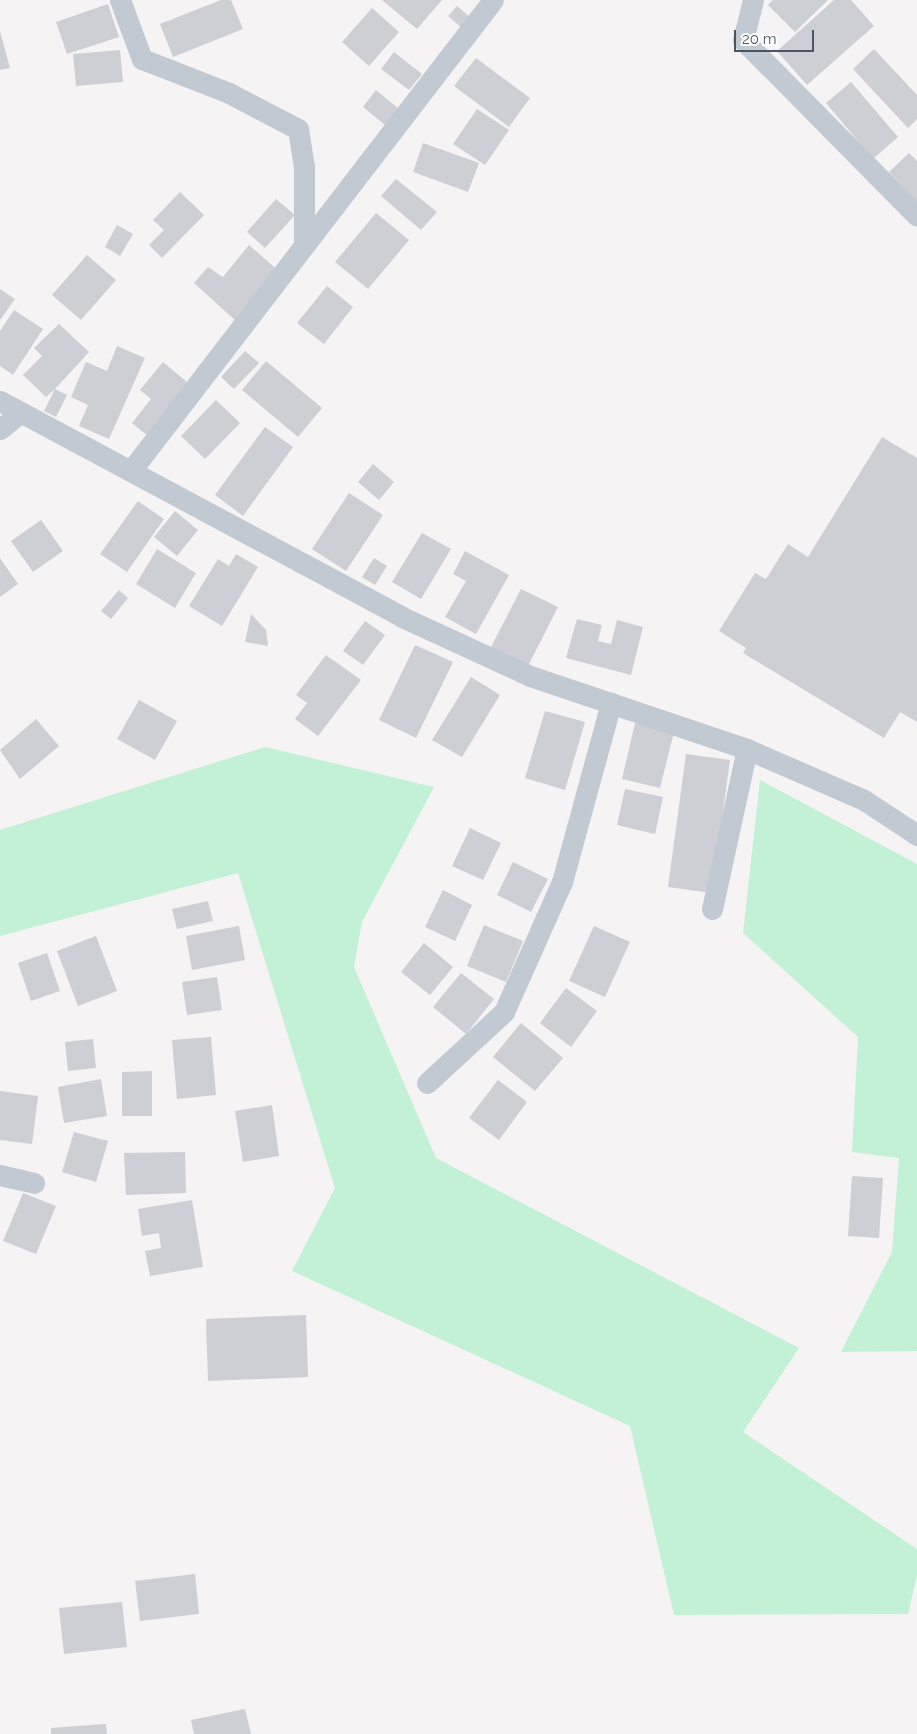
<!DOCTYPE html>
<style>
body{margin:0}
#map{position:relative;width:917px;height:1734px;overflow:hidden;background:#f5f3f3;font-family:Raleway,sans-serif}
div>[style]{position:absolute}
.green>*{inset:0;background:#c3f1d5}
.building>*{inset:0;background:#cdcfd5}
.street>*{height:21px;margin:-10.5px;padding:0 10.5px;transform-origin:10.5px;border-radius:10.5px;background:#c1cad2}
span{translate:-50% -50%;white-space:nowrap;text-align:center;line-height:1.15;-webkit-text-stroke:4px #fff;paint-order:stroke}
.scale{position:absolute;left:734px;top:30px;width:80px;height:22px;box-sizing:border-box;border:2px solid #4a5661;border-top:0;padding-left:6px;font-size:15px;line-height:18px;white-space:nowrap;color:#4a5661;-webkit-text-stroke:4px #fff;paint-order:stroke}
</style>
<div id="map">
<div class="green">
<i style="clip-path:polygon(265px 747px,434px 787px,362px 922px,354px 967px,436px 1158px,799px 1348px,743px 1432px,917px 1549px,917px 1575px,908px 1614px,674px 1615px,630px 1426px,292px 1271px,335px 1188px,238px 873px,0 936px,0 830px)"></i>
<i style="clip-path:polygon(760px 780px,917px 864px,917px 1351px,841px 1352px,892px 1252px,899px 1158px,852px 1152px,858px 1037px,743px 933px)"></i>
</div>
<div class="building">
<i style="clip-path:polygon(221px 0,231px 0,243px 29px,173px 57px,160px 24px)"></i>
<i style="clip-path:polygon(382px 0,442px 0,417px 29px)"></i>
<i style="clip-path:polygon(773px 0,828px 0,795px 32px,768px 5px)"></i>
<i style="clip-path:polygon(834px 0,851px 0,874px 26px,807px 85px,777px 51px)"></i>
<i style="clip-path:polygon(108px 4px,119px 37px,67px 54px,56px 22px)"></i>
<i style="clip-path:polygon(457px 6px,471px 18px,462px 28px,448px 16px)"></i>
<i style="clip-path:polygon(372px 8px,399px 32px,369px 66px,342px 42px)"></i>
<i style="clip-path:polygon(0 31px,10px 68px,0 70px)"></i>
<i style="clip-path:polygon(874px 49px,917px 95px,917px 119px,908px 128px,853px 69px)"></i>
<i style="clip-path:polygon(120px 50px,123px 82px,76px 86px,73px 54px)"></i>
<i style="clip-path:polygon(394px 52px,422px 74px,409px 90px,381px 69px)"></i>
<i style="clip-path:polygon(476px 58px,530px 98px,509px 127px,454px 86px)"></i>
<i style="clip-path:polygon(851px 82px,898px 137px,873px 159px,826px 103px)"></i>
<i style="clip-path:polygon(376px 90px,399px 109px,385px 125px,363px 107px)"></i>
<i style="clip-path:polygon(477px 109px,509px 130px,485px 165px,453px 144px)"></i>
<i style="clip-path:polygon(423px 143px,479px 163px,468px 192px,413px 172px)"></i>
<i style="clip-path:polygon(909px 153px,917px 161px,917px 202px,889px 172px)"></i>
<i style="clip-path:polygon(396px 179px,437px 212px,421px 230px,381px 196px)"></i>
<i style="clip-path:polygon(180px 192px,204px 215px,162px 258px,149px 245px,164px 230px,153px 220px)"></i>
<i style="clip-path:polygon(276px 199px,295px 215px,265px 248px,247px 232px)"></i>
<i style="clip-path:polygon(376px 213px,409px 240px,368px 289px,335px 262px)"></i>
<i style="clip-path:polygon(117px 225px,133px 234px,120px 256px,105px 247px)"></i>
<i style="clip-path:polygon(249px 245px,281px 273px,237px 322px,194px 283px,208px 267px,223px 277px)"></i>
<i style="clip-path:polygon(87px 255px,116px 280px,81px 320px,52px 295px)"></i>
<i style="clip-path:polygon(327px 286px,353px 307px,324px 344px,297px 323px)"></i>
<i style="clip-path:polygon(0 289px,15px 299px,0 320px)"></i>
<i style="clip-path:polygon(14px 310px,43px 329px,13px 375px,0 366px,0 331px)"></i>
<i style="clip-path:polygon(59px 324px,89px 352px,55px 389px,67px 395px,56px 417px,44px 411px,55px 389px,46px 397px,23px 375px,42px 356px,34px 348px)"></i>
<i style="clip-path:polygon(117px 346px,145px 358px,109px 439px,79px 426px,88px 405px,71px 397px,86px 362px,107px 371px)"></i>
<i style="clip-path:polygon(245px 351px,259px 363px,234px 389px,221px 377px)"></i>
<i style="clip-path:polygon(266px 361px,322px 408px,298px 437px,242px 390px)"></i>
<i style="clip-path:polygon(163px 362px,187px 382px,148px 436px,132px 423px,151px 399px,140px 390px)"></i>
<i style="clip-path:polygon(216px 400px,240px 423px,205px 459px,181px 436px)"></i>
<i style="clip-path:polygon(265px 427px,293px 447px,243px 516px,215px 495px)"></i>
<i style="clip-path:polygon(882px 437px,917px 458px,917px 722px,900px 712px,884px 738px,743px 653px,746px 648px,719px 631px,755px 573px,766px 579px,788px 544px,808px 557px)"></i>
<i style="clip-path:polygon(373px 464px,394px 482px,379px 500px,358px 482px)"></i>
<i style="clip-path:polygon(349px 493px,383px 515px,346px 571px,312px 549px)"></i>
<i style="clip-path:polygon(138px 501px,164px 519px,127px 572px,100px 554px)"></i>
<i style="clip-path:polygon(175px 511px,198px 530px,177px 556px,154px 537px)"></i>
<i style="clip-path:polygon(41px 520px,63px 551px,33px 572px,11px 541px)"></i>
<i style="clip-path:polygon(422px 533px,451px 549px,421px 599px,392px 582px)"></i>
<i style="clip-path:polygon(157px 549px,196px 573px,175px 608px,136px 584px)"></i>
<i style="clip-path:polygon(465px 551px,509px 575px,476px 634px,445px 617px,466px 581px,453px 574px)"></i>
<i style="clip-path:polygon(236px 554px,258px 567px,222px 626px,189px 606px,218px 559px,229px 566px)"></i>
<i style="clip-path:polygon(0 558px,18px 584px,0 597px)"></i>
<i style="clip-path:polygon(374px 558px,387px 566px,375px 585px,362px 577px)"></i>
<i style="clip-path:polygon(521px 589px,558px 607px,527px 668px,490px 649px)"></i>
<i style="clip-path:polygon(119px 590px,128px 598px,111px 619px,101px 611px)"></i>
<i style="clip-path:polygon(251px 614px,266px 630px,268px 646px,245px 642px)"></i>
<i style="clip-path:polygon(577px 619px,602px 625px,598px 641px,611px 644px,617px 620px,643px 627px,631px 675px,566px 658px)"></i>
<i style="clip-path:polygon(365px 621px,385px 635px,363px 665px,343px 651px)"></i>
<i style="clip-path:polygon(415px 645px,453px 662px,416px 738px,379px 720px)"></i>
<i style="clip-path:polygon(326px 655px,361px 680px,318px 736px,295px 719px,307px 703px,296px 695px)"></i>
<i style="clip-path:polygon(471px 677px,500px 695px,462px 757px,432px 740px)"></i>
<i style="clip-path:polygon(139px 700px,177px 721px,155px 760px,117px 739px)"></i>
<i style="clip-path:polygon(545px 711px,585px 722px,565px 790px,525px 778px)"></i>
<i style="clip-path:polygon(36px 719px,59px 746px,20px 779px,0 750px)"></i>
<i style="clip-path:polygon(635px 723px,674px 732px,660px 788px,622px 779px)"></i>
<i style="clip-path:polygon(686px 754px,730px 760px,712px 893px,668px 887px)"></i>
<i style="clip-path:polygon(625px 789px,663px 797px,655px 834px,617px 825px)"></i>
<i style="clip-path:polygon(470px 828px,501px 843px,483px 880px,452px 866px)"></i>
<i style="clip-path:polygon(513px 862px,548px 879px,531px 912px,497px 895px)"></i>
<i style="clip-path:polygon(443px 890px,472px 905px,455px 941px,425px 927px)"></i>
<i style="clip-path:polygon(208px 901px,213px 921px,177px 929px,172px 909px)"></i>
<i style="clip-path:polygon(484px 925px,523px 941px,506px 982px,467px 966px)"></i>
<i style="clip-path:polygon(239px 926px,245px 960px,192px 970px,186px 936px)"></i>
<i style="clip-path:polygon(594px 926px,630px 942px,605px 997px,569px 981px)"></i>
<i style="clip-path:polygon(96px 936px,117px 991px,78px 1006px,57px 951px)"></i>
<i style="clip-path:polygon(424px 943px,453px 967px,430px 995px,401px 972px)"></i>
<i style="clip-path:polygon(47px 953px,60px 991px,31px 1001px,18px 963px)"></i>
<i style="clip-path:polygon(461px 973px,494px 999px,466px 1034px,433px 1007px)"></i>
<i style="clip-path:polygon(217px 977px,222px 1010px,187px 1015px,182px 982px)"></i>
<i style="clip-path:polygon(566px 988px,597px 1011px,571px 1047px,540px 1023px)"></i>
<i style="clip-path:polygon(521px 1023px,563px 1058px,535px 1091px,493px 1057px)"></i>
<i style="clip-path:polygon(211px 1037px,216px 1095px,177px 1099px,172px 1040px)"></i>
<i style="clip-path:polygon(93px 1039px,96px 1068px,68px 1071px,65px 1042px)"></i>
<i style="clip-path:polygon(152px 1071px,152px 1116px,122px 1116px,122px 1072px)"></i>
<i style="clip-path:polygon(101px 1079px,107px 1116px,64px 1123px,58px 1087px)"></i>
<i style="clip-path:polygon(498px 1080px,527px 1102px,499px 1140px,469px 1118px)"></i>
<i style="clip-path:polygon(0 1091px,38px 1096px,32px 1144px,0 1140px)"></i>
<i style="clip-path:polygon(272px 1105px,279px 1156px,243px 1162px,235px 1111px)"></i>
<i style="clip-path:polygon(74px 1132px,108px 1141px,96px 1182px,62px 1172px)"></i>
<i style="clip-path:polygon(185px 1152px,186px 1193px,126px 1195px,124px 1153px)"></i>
<i style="clip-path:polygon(852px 1176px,883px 1178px,879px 1238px,848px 1236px)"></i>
<i style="clip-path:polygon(23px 1193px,56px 1206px,36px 1254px,3px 1241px)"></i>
<i style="clip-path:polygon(192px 1200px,203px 1267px,150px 1276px,145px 1251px,161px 1248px,159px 1233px,142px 1236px,138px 1209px)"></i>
<i style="clip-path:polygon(306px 1315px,308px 1377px,208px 1381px,206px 1319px)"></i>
<i style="clip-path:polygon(195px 1574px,199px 1614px,140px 1621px,135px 1581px)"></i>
<i style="clip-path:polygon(122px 1602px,127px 1647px,64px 1654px,59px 1608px)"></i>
<i style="clip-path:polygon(245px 1709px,251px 1734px,194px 1734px,191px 1720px)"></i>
<i style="clip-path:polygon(106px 1724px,107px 1734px,51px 1734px,51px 1728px)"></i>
</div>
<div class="street">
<i style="left:120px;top:0;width:63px;rotate:69.6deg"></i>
<i style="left:142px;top:59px;width:93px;rotate:21.3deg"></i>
<i style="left:229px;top:93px;width:78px;rotate:27.6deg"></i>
<i style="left:298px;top:129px;width:37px;rotate:81deg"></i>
<i style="left:304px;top:166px;width:78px;rotate:90deg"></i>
<i style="left:753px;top:0;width:41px;rotate:104deg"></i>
<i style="left:743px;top:40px;width:247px;rotate:45.3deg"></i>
<i style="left:0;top:401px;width:456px;rotate:28.2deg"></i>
<i style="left:402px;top:617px;width:141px;rotate:24.7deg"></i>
<i style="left:530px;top:676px;width:229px;rotate:18.6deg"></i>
<i style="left:747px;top:749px;width:128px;rotate:23.6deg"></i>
<i style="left:864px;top:800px;width:64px;rotate:33.4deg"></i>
<i style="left:0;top:429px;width:26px;rotate:-39deg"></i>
<i style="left:133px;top:468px;width:590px;rotate:-52.43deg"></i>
<i style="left:712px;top:909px;width:164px;rotate:-77.7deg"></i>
<i style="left:427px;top:1083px;width:105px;rotate:-42.7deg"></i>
<i style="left:504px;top:1012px;width:142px;rotate:-66deg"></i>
<i style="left:562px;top:882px;width:186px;rotate:-74.7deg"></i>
<i style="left:0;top:1175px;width:35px;rotate:13deg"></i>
</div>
<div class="scale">20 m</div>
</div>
